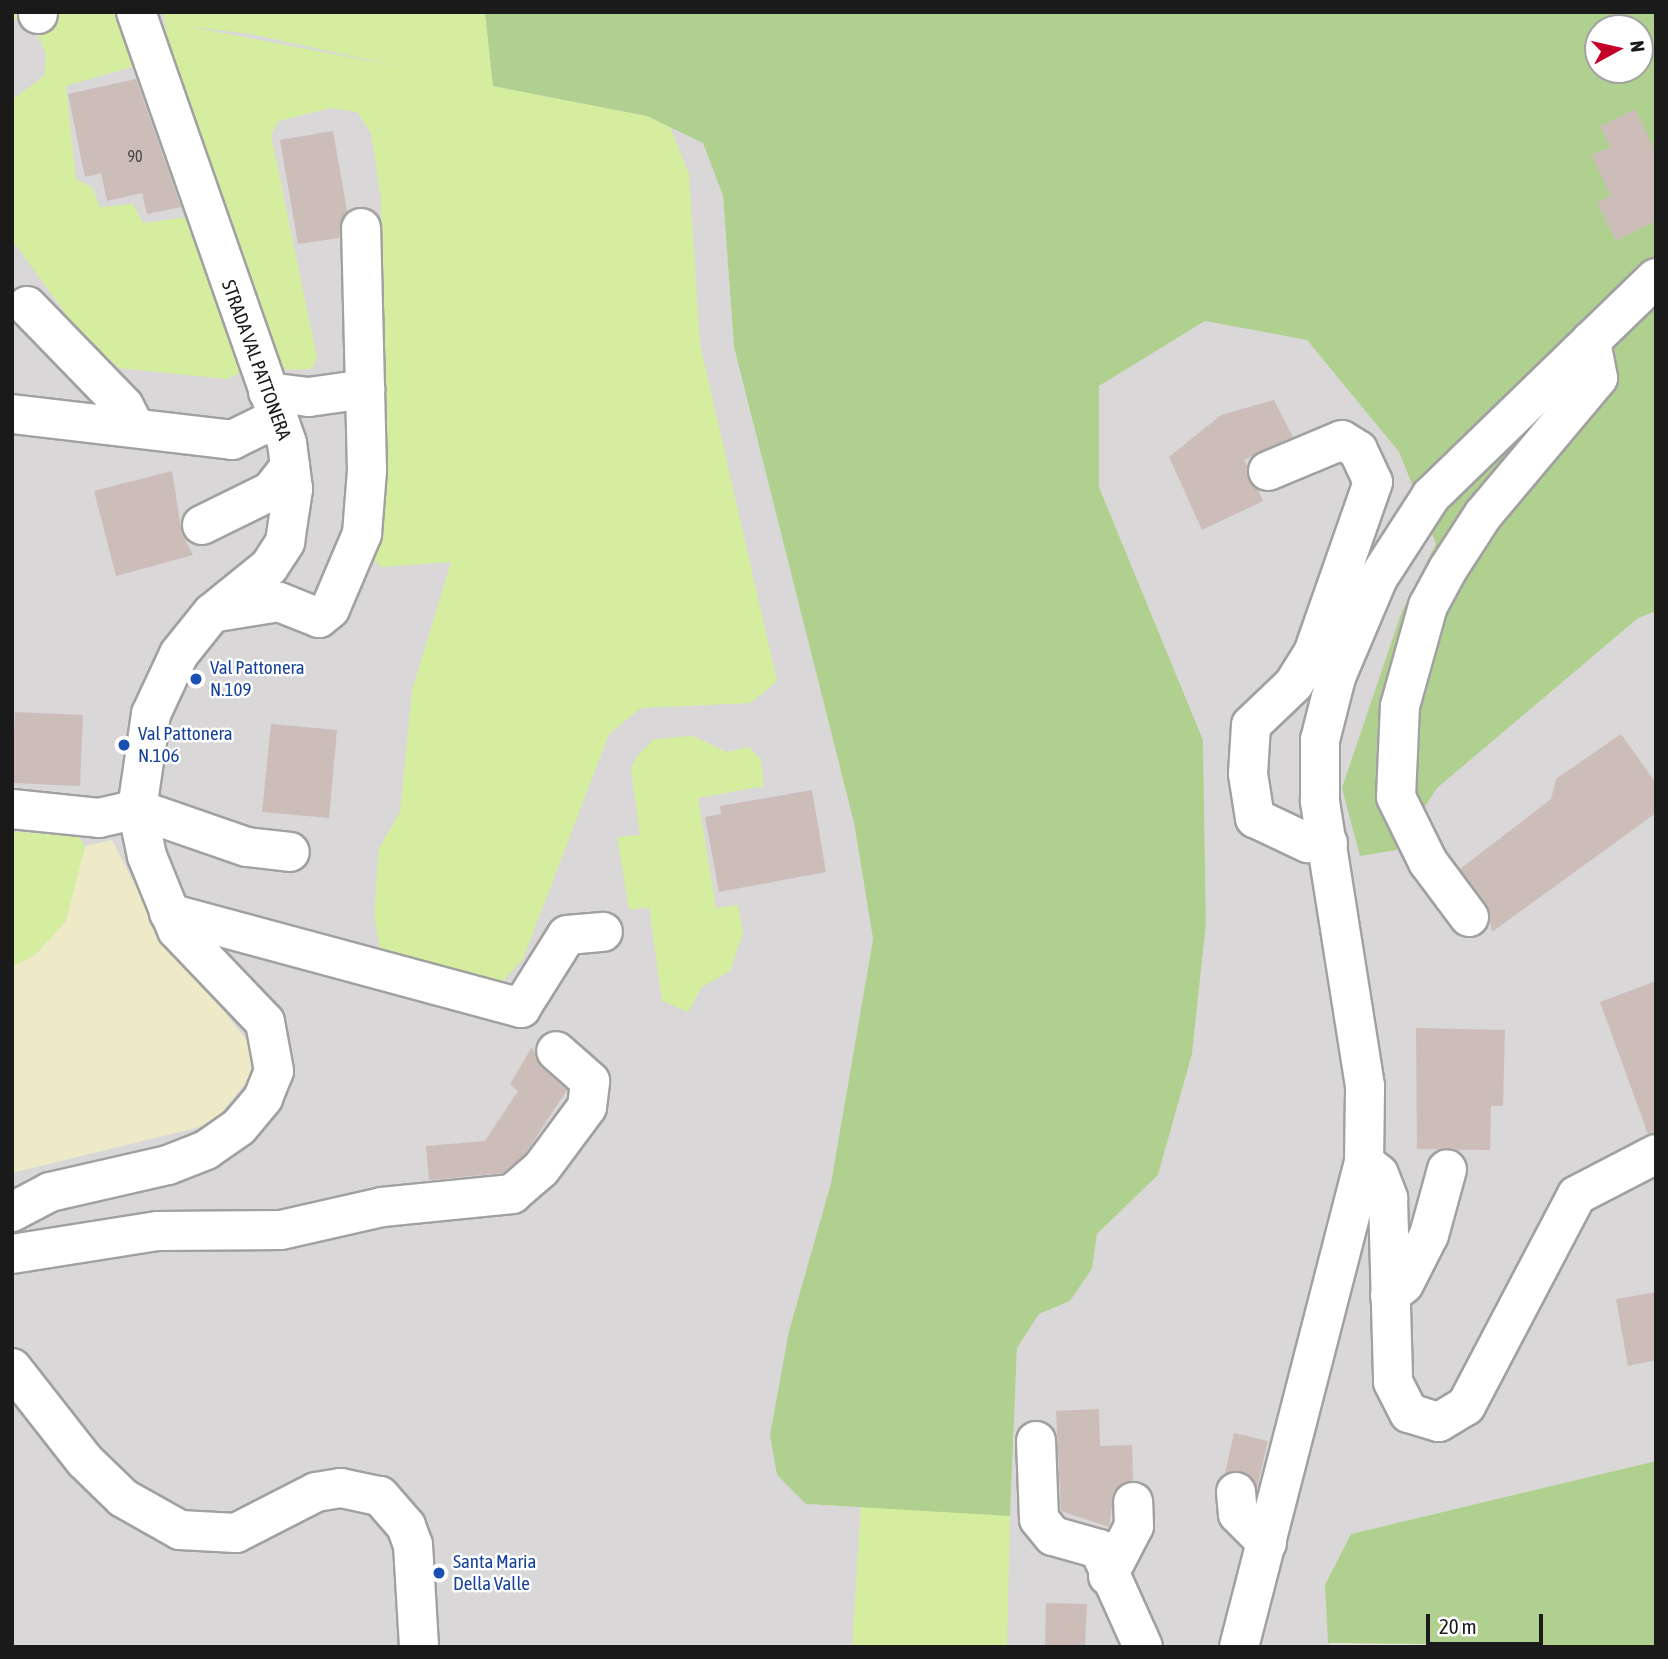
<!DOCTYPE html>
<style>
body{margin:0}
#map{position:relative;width:1668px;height:1659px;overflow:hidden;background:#ede5df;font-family:"Asap Condensed",sans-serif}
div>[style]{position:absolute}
.residential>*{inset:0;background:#d9d7d8}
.farmland>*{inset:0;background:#eee9c7}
.grass>*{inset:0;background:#d5ed9f}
.forest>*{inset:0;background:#b0d090}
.building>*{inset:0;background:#cdbdb8}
.roads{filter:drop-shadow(2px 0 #a1a1a1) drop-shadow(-2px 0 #a1a1a1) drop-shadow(0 2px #a1a1a1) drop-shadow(0 -2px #a1a1a1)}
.minor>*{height:38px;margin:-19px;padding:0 19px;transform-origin:19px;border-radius:19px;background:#fff}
.dots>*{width:19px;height:19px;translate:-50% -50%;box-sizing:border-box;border:4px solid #fff;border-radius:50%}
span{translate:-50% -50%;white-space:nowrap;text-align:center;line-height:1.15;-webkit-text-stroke:5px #fff;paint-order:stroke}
.number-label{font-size:16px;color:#474342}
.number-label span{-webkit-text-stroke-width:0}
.street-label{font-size:19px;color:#1a1a1a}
.transit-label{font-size:19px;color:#164399}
.left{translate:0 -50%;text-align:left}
.frame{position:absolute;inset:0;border:14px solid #1a1a1a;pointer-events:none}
.north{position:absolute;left:1584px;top:14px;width:70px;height:70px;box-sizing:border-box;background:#fff;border:2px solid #a3a3a3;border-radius:50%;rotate:82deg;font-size:19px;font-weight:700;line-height:28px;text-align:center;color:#1a1a1a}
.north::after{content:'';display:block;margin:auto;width:24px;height:32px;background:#c50028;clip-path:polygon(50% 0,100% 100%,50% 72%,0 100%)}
.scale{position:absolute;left:1426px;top:1614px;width:117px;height:32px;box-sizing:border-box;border:4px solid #1a1a1a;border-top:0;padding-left:9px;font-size:21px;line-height:24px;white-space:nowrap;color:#1a1a1a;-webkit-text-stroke:5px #fff;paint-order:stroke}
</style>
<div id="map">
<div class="residential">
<i style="clip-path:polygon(12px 12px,485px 12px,494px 86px,647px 116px,703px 142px,723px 196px,734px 347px,854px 823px,873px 939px,831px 1183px,789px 1331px,806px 1504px,1010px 1516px,1017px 1348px,1039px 1314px,1070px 1301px,1092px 1269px,1097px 1234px,1158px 1175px,1192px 1054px,1206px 924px,1203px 740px,1099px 487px,1099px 386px,1205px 321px,1307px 340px,1399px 452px,1436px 544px,1638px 617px,1656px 611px,1656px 1461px,1351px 1534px,1328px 1643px,1336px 1647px,12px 1647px)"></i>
</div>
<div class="farmland">
<i style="clip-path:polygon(112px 840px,156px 925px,253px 1048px,250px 1078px,212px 1124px,12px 1173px,12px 967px,35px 955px,66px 921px,85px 846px)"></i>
</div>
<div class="grass">
<i style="clip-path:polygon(12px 12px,125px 12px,135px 66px,66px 86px,76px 179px,92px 187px,100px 207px,133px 204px,143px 223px,189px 217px,240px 373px,226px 379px,119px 368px,82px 336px,12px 240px,12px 100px,44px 76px,46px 55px,35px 27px,12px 18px)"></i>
<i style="clip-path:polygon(evenodd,163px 12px,485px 12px,493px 86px,647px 116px,670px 127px,689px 174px,700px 344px,777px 681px,751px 703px,641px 708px,609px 734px,523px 959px,503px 981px,479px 984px,390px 960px,380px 949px,374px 915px,379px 848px,400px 812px,412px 690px,451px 562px,381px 567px,373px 558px,383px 343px,381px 199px,371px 133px,357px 112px,331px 108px,279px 121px,271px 135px,317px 358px,312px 369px,286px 370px,273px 351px,172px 61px,163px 12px,185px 26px,250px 34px,402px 67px,186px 26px,185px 26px)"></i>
<i style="clip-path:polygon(693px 736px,727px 752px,749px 747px,761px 760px,764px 786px,698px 798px,716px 908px,738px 905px,743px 933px,730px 971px,702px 987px,688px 1012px,662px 1001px,649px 907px,629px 910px,617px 837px,640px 835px,631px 769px,637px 756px,654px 739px)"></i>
<i style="clip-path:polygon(12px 831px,79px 837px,85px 846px,66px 921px,35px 955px,12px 967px)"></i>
<i style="clip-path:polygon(861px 1504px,1010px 1516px,1007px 1647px,852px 1647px)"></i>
</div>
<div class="forest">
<i style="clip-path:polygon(evenodd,485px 12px,1656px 12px,1656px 611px,1638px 618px,1437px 788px,1396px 850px,1360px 856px,1342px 788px,1402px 611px,1436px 544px,1399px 452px,1307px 340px,1205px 321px,1099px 386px,1099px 487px,1203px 740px,1206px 924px,1192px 1054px,1158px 1175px,1097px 1234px,1092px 1269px,1070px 1301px,1039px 1314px,1017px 1348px,1010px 1516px,806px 1504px,777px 1475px,770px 1435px,789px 1331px,831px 1183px,873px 939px,854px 823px,734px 347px,723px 196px,703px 143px,647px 116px,493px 86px,485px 12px,1598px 28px,1640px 28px,1640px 70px,1598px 70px,1598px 28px)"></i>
<i style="clip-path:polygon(1656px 1461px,1656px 1647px,1328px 1643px,1325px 1585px,1351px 1534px)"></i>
</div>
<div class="building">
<i style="clip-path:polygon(136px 79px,181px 207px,147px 214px,142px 193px,107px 201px,101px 173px,85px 177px,68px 94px)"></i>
<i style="clip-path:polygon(1635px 109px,1656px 153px,1656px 221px,1616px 241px,1597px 202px,1611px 196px,1591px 155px,1610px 147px,1600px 126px)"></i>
<i style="clip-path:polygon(333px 131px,347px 211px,339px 238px,298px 244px,280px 140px)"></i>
<i style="clip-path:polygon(1274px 400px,1293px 437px,1244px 460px,1263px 501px,1202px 530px,1169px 457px,1221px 415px)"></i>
<i style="clip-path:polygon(172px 471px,182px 534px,193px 555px,116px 576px,94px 491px)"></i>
<i style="clip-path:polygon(15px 712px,83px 715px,80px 786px,12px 783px)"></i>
<i style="clip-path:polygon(271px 724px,337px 730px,329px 818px,262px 812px)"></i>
<i style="clip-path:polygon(1621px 734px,1656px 783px,1656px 813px,1492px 932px,1487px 905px,1460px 869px,1551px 799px,1556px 779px)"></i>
<i style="clip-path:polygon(812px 790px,826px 872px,719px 892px,705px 817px,721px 814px,720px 806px)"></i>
<i style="clip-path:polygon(1656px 981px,1656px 1132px,1648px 1134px,1600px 1002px)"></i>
<i style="clip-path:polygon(1416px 1028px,1505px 1030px,1503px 1106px,1491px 1106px,1490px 1150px,1417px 1149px)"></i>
<i style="clip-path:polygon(532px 1047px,541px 1067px,567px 1090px,525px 1154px,503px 1173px,429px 1180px,426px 1146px,485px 1141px,518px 1091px,510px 1084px)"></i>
<i style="clip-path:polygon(1656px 1292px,1656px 1360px,1628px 1366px,1616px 1299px)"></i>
<i style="clip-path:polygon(1099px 1409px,1100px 1446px,1132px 1445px,1133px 1480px,1114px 1491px,1109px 1527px,1061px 1511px,1056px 1411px)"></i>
<i style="clip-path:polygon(1234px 1433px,1268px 1441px,1257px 1488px,1246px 1473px,1225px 1473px)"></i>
<i style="clip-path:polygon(1046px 1603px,1087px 1604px,1085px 1647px,1045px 1647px)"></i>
</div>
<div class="roads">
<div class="minor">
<i style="left:38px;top:14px;width:2px;rotate:-90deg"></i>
<i style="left:27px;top:306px;width:139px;rotate:45.9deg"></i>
<i style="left:124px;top:406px;width:22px;rotate:63deg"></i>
<i style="left:268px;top:392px;width:41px;rotate:7deg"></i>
<i style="left:309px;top:397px;width:57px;rotate:-8.1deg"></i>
<i style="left:12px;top:414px;width:222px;rotate:6.7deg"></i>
<i style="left:232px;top:440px;width:50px;rotate:-26.1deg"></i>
<i style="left:1268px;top:471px;width:80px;rotate:-22.7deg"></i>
<i style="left:1342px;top:440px;width:19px;rotate:32deg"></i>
<i style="left:1358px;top:450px;width:35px;rotate:65deg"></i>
<i style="left:1373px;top:482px;width:181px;rotate:109.3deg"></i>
<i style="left:1313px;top:653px;width:36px;rotate:122deg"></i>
<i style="left:1294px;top:684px;width:59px;rotate:136.4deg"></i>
<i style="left:1251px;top:725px;width:49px;rotate:93.5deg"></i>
<i style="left:1248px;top:774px;width:45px;rotate:81deg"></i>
<i style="left:1255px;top:818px;width:59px;rotate:25.3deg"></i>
<i style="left:1308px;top:843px;width:20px"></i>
<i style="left:202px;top:525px;width:77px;rotate:-26.2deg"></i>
<i style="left:271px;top:491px;width:31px;rotate:-52deg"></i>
<i style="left:217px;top:612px;width:63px;rotate:-9.2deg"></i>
<i style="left:279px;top:602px;width:43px;rotate:21.8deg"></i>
<i style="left:319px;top:618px;width:14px;rotate:-39deg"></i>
<i style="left:330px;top:609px;width:82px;rotate:-66.9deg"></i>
<i style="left:362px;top:534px;width:64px;rotate:-85.5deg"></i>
<i style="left:367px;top:470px;width:242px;rotate:-91.4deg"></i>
<i style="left:12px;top:809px;width:87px;rotate:5.9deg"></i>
<i style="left:99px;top:818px;width:39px;rotate:-13deg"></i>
<i style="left:137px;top:809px;width:116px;rotate:19.1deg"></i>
<i style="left:247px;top:847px;width:43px;rotate:6.6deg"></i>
<i style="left:169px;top:913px;width:365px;rotate:15.1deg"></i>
<i style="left:521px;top:1008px;width:86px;rotate:-57.8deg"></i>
<i style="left:567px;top:935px;width:36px;rotate:-5deg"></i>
<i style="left:1469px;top:917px;width:69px;rotate:-126.7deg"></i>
<i style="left:1428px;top:862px;width:72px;rotate:-116.2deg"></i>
<i style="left:1396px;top:797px;width:91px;rotate:-87.5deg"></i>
<i style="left:1400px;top:706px;width:104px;rotate:-74.4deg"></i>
<i style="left:1428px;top:606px;width:42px;rotate:-61.6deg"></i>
<i style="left:1448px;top:569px;width:64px;rotate:-57.1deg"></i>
<i style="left:1483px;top:515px;width:179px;rotate:-50deg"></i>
<i style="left:1598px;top:378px;width:38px;rotate:-101deg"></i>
<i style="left:1364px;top:1162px;width:19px;rotate:39deg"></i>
<i style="left:1379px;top:1174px;width:26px;rotate:69deg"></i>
<i style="left:1388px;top:1198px;width:184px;rotate:88.4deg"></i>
<i style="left:1393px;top:1382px;width:35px;rotate:63deg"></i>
<i style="left:1409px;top:1413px;width:31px;rotate:17deg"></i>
<i style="left:1439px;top:1422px;width:31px;rotate:-31deg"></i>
<i style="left:1466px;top:1406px;width:238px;rotate:-62.3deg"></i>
<i style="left:1577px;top:1195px;width:89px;rotate:-27.4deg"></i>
<i style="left:12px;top:1212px;width:43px;rotate:-27.8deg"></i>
<i style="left:50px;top:1192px;width:121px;rotate:-12.9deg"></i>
<i style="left:168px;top:1165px;width:41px;rotate:-21.5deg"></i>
<i style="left:206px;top:1150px;width:40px;rotate:-34.9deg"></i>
<i style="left:239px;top:1127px;width:38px;rotate:-50deg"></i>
<i style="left:263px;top:1098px;width:29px;rotate:-68deg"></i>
<i style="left:274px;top:1071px;width:50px;rotate:-100.4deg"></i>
<i style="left:265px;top:1022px;width:127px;rotate:-133.7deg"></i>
<i style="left:177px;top:930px;width:80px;rotate:-112.1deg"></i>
<i style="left:147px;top:856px;width:48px;rotate:-102deg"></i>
<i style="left:137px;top:809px;width:96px;rotate:-81.6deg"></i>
<i style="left:151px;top:714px;width:66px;rotate:-65deg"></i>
<i style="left:179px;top:654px;width:53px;rotate:-51.2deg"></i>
<i style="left:212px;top:613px;width:73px;rotate:-38.9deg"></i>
<i style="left:269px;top:567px;width:30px;rotate:-57deg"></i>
<i style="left:285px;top:542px;width:54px;rotate:-81.4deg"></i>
<i style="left:293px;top:489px;width:46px;rotate:-97.4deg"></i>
<i style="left:287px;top:443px;width:457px;rotate:-109.3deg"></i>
<i style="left:12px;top:1254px;width:147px;rotate:-9deg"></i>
<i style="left:157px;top:1231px;width:124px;rotate:-0.5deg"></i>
<i style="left:281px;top:1230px;width:104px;rotate:-12.8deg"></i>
<i style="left:382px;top:1207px;width:131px;rotate:-5.7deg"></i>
<i style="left:512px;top:1194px;width:38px;rotate:-41deg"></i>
<i style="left:541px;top:1169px;width:77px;rotate:-53.4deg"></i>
<i style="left:587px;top:1107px;width:26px;rotate:-83deg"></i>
<i style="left:590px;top:1081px;width:45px;rotate:-138.6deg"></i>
<i style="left:1390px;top:1296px;width:18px;rotate:-41deg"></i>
<i style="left:1404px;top:1284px;width:55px;rotate:-63deg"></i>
<i style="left:1429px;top:1235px;width:68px;rotate:-74.7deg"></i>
<i style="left:12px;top:1368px;width:118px;rotate:51.9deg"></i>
<i style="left:85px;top:1461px;width:53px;rotate:44.2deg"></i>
<i style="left:123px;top:1498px;width:65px;rotate:29.3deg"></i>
<i style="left:180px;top:1530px;width:56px;rotate:3.1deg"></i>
<i style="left:236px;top:1533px;width:90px;rotate:-27.1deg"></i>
<i style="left:316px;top:1492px;width:25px;rotate:-9deg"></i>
<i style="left:341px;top:1488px;width:40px;rotate:12deg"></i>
<i style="left:380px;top:1496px;width:40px;rotate:49deg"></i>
<i style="left:406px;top:1526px;width:20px;rotate:70deg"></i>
<i style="left:413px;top:1545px;width:102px;rotate:86.6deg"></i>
<i style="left:1036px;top:1441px;width:78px;rotate:87.8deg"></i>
<i style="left:1039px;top:1519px;width:22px;rotate:51deg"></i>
<i style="left:1053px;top:1536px;width:48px;rotate:15.8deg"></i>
<i style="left:1099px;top:1549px;width:107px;rotate:65.8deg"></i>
<i style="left:1236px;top:1492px;width:22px;rotate:85deg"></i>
<i style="left:1238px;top:1514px;width:41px;rotate:45deg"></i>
<i style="left:1108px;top:1576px;width:56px;rotate:-62.5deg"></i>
<i style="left:1134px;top:1526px;width:24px;rotate:-92deg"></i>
<i style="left:1239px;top:1647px;width:501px;rotate:-75.55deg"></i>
<i style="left:1364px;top:1162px;width:76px;rotate:-89.2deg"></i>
<i style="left:1365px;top:1086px;width:289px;rotate:-99deg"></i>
<i style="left:1320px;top:801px;width:61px;rotate:-90deg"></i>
<i style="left:1320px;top:740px;width:65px;rotate:-75.7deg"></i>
<i style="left:1336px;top:677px;width:108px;rotate:-67deg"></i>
<i style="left:1378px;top:578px;width:98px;rotate:-57.1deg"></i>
<i style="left:1431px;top:496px;width:313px;rotate:-44.1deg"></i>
</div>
</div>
<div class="dots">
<i style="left:196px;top:679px;background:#1a4fb4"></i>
<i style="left:124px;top:745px;background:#1a4fb4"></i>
<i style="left:439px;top:1573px;background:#1a4fb4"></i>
</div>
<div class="number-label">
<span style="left:135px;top:156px">90</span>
</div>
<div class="street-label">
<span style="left:256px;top:360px;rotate:70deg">STRADA VAL PATTONERA</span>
</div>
<div class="transit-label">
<span class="left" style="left:210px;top:679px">Val Pattonera<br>N.109</span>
<span class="left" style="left:138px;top:745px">Val Pattonera<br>N.106</span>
<span class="left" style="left:453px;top:1573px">Santa Maria<br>Della Valle</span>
</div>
<div class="frame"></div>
<div class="north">N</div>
<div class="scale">20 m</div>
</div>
